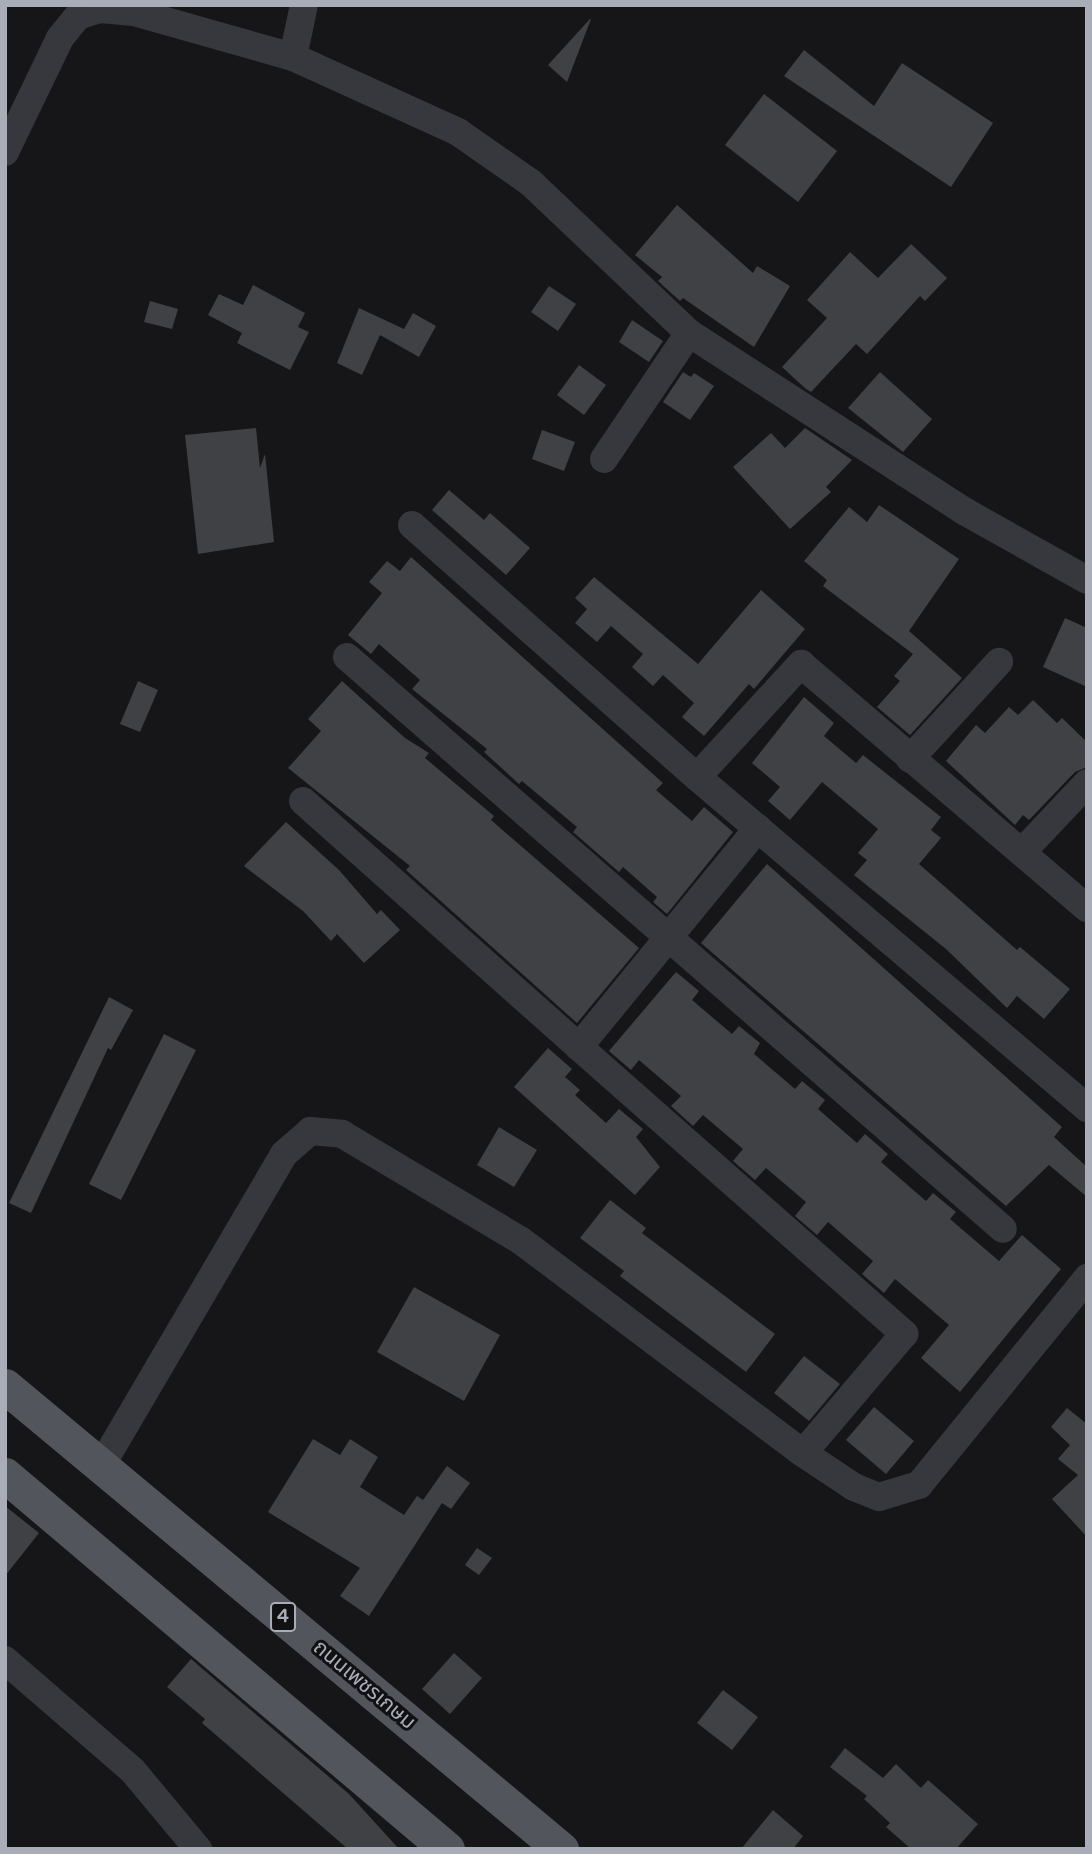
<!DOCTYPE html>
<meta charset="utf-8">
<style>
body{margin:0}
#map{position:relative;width:1092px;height:1854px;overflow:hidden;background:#161618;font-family:"Varela Round","Noto Sans Thai",sans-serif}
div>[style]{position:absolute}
.building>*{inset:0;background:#404145}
.minor>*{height:28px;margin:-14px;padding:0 14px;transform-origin:14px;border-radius:14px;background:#37383d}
.major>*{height:35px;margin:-17.5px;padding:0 17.5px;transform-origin:17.5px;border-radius:17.5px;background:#53555c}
span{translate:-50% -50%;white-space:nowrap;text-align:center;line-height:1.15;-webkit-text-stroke:6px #111113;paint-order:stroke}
.shield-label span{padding:2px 5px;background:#111113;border:2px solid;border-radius:5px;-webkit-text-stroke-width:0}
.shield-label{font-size:19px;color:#a8adb8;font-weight:700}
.street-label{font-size:21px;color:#a8adb8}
.frame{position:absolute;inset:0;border:7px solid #a8adb8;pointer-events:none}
</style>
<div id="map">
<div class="building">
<i style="clip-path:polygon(590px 19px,591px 19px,567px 82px,548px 65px)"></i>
<i style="clip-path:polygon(804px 50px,874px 106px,902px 63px,993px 123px,951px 187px,784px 76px)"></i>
<i style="clip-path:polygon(764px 94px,837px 151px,798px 202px,725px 145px)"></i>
<i style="clip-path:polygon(677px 205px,753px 273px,757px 266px,790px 286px,754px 347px,683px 298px,680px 301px,658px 281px,662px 277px,635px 255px)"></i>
<i style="clip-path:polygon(911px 244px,947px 278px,925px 301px,920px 296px,867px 354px,856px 344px,811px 392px,806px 389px,782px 367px,827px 318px,807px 300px,850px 252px,878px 278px)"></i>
<i style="clip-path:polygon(253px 285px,305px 313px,298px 327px,309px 332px,290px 370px,237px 343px,242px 333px,208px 315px,219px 294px,243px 305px)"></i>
<i style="clip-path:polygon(549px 286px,576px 304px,558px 331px,531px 312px)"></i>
<i style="clip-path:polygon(150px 301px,178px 309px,172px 329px,144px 322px)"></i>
<i style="clip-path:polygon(359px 308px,404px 329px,413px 313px,436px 326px,419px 357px,380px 335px,362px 375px,337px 363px)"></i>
<i style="clip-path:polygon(632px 320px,663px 341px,649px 362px,619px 342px)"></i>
<i style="clip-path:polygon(579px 365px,606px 385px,584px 415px,557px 395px)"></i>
<i style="clip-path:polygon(683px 372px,691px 377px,694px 373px,714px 386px,690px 420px,663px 402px)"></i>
<i style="clip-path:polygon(880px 372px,932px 419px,903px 452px,848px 408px)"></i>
<i style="clip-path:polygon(256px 428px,260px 468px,265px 454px,274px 542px,198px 554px,185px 435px)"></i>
<i style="clip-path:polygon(805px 428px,852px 460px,826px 487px,831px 492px,790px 529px,733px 467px,771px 433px,785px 448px)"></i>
<i style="clip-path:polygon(542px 430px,575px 442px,564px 471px,532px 459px)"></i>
<i style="clip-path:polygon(449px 490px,484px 520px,490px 513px,530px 548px,506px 575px,432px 510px)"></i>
<i style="clip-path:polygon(879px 505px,959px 559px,909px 631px,962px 678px,910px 735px,877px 707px,900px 681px,894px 676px,913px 654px,823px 586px,827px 580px,804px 561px,849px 507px,867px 522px)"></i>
<i style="clip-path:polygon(411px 557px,663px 783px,656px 790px,692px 821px,704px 807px,733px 832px,667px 914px,653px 902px,657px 897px,623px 867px,619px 872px,573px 832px,577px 827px,522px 781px,519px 784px,484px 752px,487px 749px,412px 689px,420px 680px,379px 644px,371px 654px,348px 635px,382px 593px,369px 582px,387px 561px,400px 571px)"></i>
<i style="clip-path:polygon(594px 577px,698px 664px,761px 590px,805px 629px,754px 689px,749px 684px,704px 736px,682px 717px,694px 703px,663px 675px,653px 686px,632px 667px,643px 654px,611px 626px,597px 642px,575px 623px,587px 609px,575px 598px)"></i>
<i style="clip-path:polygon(1065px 618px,1087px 628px,1087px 687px,1043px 667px)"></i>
<i style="clip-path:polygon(138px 681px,158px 690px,140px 732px,120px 724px)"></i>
<i style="clip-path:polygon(342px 681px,405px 738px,429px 753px,425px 758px,494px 816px,491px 820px,639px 948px,577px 1023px,406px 870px,410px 866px,288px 768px,321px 731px,308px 719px)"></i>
<i style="clip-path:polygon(804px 697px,834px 723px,824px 736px,856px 763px,863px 755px,941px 817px,931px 830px,941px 838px,919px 864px,1017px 950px,1020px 947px,1070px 989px,1044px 1019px,1017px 996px,1007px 1008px,946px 949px,854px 875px,867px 860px,858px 853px,878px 829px,822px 782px,790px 820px,768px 801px,780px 787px,752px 763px)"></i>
<i style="clip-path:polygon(1033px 700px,1057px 723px,1062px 718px,1087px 742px,1087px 767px,1075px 772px,1029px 820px,1023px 815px,1015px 825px,946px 761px,976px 725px,985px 733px,1009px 707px,1018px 715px)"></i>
<i style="clip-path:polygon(286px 822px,339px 870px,377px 914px,381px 910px,400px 930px,364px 963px,337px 934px,331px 941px,303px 911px,244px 866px)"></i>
<i style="clip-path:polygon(767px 864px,1062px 1127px,1054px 1137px,1087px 1167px,1087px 1197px,1049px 1165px,1006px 1206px,701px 943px)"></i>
<i style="clip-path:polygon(676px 972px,699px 991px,692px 1000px,732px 1034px,739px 1026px,760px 1043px,754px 1054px,795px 1089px,802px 1081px,825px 1100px,818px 1109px,857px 1143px,865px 1134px,888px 1154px,881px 1162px,926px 1201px,933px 1193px,956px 1212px,950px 1219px,999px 1261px,1022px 1235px,1061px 1269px,960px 1392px,921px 1358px,949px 1325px,895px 1279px,884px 1293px,862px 1274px,873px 1261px,828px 1222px,817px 1235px,795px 1216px,806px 1202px,766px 1168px,755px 1180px,733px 1161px,743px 1149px,703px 1115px,693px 1126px,671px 1106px,681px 1096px,639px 1060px,631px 1070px,609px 1051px)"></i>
<i style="clip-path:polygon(109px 997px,133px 1010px,111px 1050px,108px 1048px,31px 1213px,9px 1203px)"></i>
<i style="clip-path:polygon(164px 1034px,196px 1050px,121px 1200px,89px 1184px)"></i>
<i style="clip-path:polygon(548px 1048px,572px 1069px,565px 1077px,580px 1090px,575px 1095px,606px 1123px,619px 1109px,643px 1129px,636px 1137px,660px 1167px,635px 1195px,514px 1087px)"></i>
<i style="clip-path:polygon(499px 1127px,537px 1150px,514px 1187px,477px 1165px)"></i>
<i style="clip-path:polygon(610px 1200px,646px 1228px,642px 1233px,775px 1334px,746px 1372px,620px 1276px,624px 1271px,580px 1238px)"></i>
<i style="clip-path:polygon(414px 1287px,500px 1335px,464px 1401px,377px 1352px)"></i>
<i style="clip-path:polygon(804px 1356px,840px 1384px,809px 1421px,774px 1393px)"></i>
<i style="clip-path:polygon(874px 1407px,914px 1441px,886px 1474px,846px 1440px)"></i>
<i style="clip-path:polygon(1067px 1408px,1087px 1424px,1087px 1537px,1052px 1499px,1078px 1475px,1058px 1459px,1070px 1445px,1051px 1427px)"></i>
<i style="clip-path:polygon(313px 1439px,340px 1455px,350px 1439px,378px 1457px,360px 1487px,404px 1515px,417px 1496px,423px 1500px,447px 1466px,470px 1483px,451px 1509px,442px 1503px,369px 1616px,340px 1596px,360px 1568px,268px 1512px)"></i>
<i style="clip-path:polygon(5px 1506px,39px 1533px,5px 1576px)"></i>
<i style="clip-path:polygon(477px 1548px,492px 1558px,479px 1575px,465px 1565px)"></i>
<i style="clip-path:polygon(454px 1653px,482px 1678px,450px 1714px,422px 1689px)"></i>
<i style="clip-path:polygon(191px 1659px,349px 1794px,399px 1849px,348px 1849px,202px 1723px,205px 1719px,167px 1687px)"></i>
<i style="clip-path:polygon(723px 1690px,758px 1717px,732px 1750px,697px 1723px)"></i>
<i style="clip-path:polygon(845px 1748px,883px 1778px,896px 1764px,921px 1788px,928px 1780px,978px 1824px,956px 1849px,911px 1849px,886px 1827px,890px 1823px,864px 1799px,867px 1796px,830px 1767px)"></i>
<i style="clip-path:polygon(773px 1810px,803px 1836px,793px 1849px,741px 1849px)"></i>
</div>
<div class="minor">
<i style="left:293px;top:57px;width:53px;rotate:-78.1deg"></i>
<i style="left:5px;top:152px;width:127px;rotate:-64.2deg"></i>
<i style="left:60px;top:38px;width:28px;rotate:-51deg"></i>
<i style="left:78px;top:16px;width:23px;rotate:-18deg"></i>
<i style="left:100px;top:9px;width:34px;rotate:5deg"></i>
<i style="left:134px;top:12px;width:165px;rotate:15.8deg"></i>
<i style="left:293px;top:57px;width:181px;rotate:24.4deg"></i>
<i style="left:458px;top:132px;width:89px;rotate:34.9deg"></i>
<i style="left:531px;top:183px;width:218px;rotate:43.5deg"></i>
<i style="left:689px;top:333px;width:328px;rotate:32.9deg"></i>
<i style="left:964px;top:511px;width:141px;rotate:29.3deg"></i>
<i style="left:604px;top:459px;width:152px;rotate:-56deg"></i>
<i style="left:412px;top:525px;width:380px;rotate:41.5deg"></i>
<i style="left:697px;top:777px;width:512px;rotate:40.32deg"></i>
<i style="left:347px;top:657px;width:870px;rotate:41.09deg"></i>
<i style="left:910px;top:759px;width:132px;rotate:-47.5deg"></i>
<i style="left:697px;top:777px;width:154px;rotate:-47.4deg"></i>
<i style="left:801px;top:664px;width:376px;rotate:40.5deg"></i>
<i style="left:303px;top:801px;width:370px;rotate:41.7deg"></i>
<i style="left:758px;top:828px;width:283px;rotate:129.3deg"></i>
<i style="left:579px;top:1047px;width:434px;rotate:41.4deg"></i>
<i style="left:904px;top:1334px;width:156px;rotate:130.3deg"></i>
<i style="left:1023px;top:851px;width:93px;rotate:-46.7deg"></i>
<i style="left:101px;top:1466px;width:362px;rotate:-59.6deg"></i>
<i style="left:284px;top:1154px;width:35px;rotate:-41deg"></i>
<i style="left:310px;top:1131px;width:32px;rotate:5deg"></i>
<i style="left:342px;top:1134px;width:207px;rotate:30.8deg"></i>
<i style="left:520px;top:1240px;width:354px;rotate:37deg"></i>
<i style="left:803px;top:1453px;width:61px;rotate:33.7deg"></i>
<i style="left:854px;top:1487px;width:27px;rotate:22deg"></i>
<i style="left:879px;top:1497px;width:42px;rotate:-16.7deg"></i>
<i style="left:919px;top:1485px;width:267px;rotate:-50.9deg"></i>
<i style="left:5px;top:1660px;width:169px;rotate:40.9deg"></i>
<i style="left:133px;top:1771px;width:102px;rotate:50.2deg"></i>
</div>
<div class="major">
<i style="left:5px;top:1386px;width:724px;rotate:39.79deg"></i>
<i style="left:5px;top:1475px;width:579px;rotate:40.24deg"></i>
</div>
<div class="shield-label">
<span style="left:283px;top:1617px">4</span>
</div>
<div class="street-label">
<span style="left:364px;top:1685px;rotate:40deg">ถนนเพชรเกษม</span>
</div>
<div class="frame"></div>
</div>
